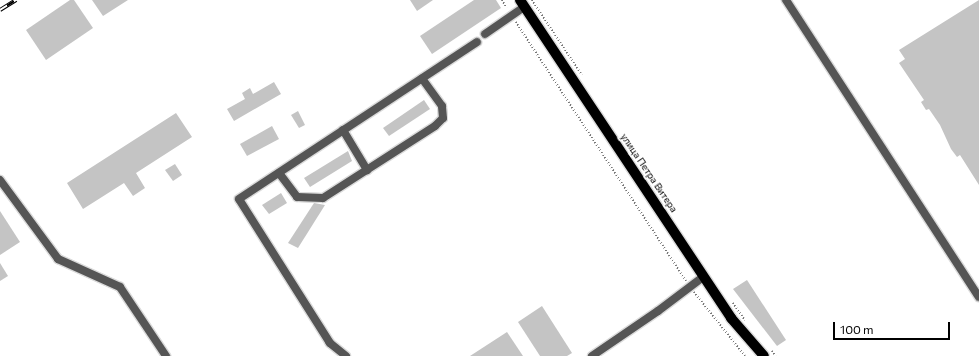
<!DOCTYPE html>
<meta charset="utf-8">
<style>
body{margin:0}
#map{position:relative;width:979px;height:356px;overflow:hidden;background:#fff;font-family:Commissioner,sans-serif}
div>[style]{position:absolute}
.building>*{inset:0;background:#c4c4c4}
.path>*{height:1.5px;margin-top:-0.75px;transform-origin:0;background:repeating-linear-gradient(90deg,#777 0 1px,transparent 0 3px)}
.roads{filter:drop-shadow(1px 0 #dbdbdb) drop-shadow(-1px 0 #dbdbdb) drop-shadow(0 1px #dbdbdb) drop-shadow(0 -1px #dbdbdb)}
.minor>*{height:8px;margin:-4px;padding:0 4px;transform-origin:4px;border-radius:4px;background:#555}
.major>*{height:10px;margin:-5px;padding:0 5px;transform-origin:5px;border-radius:5px;background:#000}
.rail>*{height:4px;margin-top:-2px;transform-origin:0;background:repeating-linear-gradient(90deg,#fff 0 8px,#000 0 16px);box-sizing:border-box;border-block:1px solid #000}
span{translate:-50% -50%;white-space:nowrap;text-align:center;line-height:1.15;-webkit-text-stroke:3px #fff;paint-order:stroke}
.street-label{font-size:10px;color:#000}
.scale{position:absolute;left:833px;top:322px;width:117px;height:18px;box-sizing:border-box;border:2px solid #000;border-top:0;padding-left:5px;font-size:12px;line-height:14px;white-space:nowrap;color:#000;-webkit-text-stroke:3px #fff;paint-order:stroke}
</style>
<div id="map">
<div class="building">
<i style="clip-path:polygon(70px 0,74px 0,93px 28px,46px 60px,26px 30px)"></i>
<i style="clip-path:polygon(92px 0,128px 0,103px 16px)"></i>
<i style="clip-path:polygon(410px 0,433px 0,417px 11px)"></i>
<i style="clip-path:polygon(474px 0,496px 0,501px 8px,432px 54px,420px 36px)"></i>
<i style="clip-path:polygon(979px 0,979px 185px,960px 155px,957px 157px,951px 149px,940px 125px,929px 109px,926px 110px,921px 102px,924px 100px,899px 63px,905px 59px,899px 50px)"></i>
<i style="clip-path:polygon(274px 82px,281px 94px,234px 121px,227px 109px,245px 99px,242px 93px,250px 88px,253px 94px)"></i>
<i style="clip-path:polygon(424px 100px,430px 109px,389px 136px,383px 128px)"></i>
<i style="clip-path:polygon(298px 111px,305px 125px,299px 128px,291px 115px)"></i>
<i style="clip-path:polygon(176px 113px,192px 137px,136px 173px,145px 188px,133px 196px,124px 183px,83px 209px,67px 183px)"></i>
<i style="clip-path:polygon(272px 126px,279px 139px,247px 156px,240px 144px)"></i>
<i style="clip-path:polygon(348px 151px,352px 161px,310px 187px,304px 178px)"></i>
<i style="clip-path:polygon(175px 164px,182px 175px,173px 181px,165px 170px)"></i>
<i style="clip-path:polygon(281px 193px,287px 203px,269px 214px,262px 205px)"></i>
<i style="clip-path:polygon(314px 203px,325px 205px,298px 248px,288px 243px)"></i>
<i style="clip-path:polygon(0 211px,20px 242px,0 255px)"></i>
<i style="clip-path:polygon(0 263px,8px 276px,0 281px)"></i>
<i style="clip-path:polygon(747px 280px,786px 340px,777px 346px,733px 289px)"></i>
<i style="clip-path:polygon(542px 306px,572px 353px,567px 356px,540px 356px,518px 322px)"></i>
<i style="clip-path:polygon(507px 332px,523px 356px,470px 356px)"></i>
</div>
<div class="path">
<i style="left:502px;top:0;width:9px;rotate:58deg"></i>
<i style="left:532px;top:0;width:90px;rotate:56.3deg"></i>
<i style="left:516px;top:22px;width:310px;rotate:56.7deg"></i>
<i style="left:694px;top:292px;width:82px;rotate:51.4deg"></i>
<i style="left:733px;top:303px;width:21px;rotate:55deg"></i>
<i style="left:772px;top:351px;width:6px;rotate:51deg"></i>
</div>
<div class="roads">
<div class="minor">
<i style="left:786px;top:0;width:354px;rotate:57deg"></i>
<i style="left:485px;top:34px;width:47px;rotate:-34.7deg"></i>
<i style="left:343px;top:130px;width:47px;rotate:59deg"></i>
<i style="left:279px;top:173px;width:30px;rotate:53deg"></i>
<i style="left:297px;top:197px;width:26px;rotate:2deg"></i>
<i style="left:323px;top:198px;width:133px;rotate:-32.7deg"></i>
<i style="left:435px;top:126px;width:11px;rotate:-45deg"></i>
<i style="left:443px;top:118px;width:12px;rotate:-95deg"></i>
<i style="left:442px;top:106px;width:34px;rotate:-126deg"></i>
<i style="left:0;top:180px;width:98px;rotate:53.7deg"></i>
<i style="left:58px;top:259px;width:68px;rotate:24.3deg"></i>
<i style="left:120px;top:287px;width:83px;rotate:56.3deg"></i>
<i style="left:346px;top:356px;width:21px;rotate:-141deg"></i>
<i style="left:330px;top:343px;width:170px;rotate:-122.3deg"></i>
<i style="left:239px;top:199px;width:285px;rotate:-33.4deg"></i>
<i style="left:592px;top:356px;width:80px;rotate:-34.3deg"></i>
<i style="left:658px;top:311px;width:56px;rotate:-37.1deg"></i>
</div>
<div class="major">
<i style="left:520px;top:0;width:382px;rotate:56.4deg"></i>
<i style="left:731px;top:318px;width:50px;rotate:49deg"></i>
</div>
</div>
<div class="rail">
<i style="left:0;top:10px;width:19px;rotate:-32deg"></i>
</div>
<div class="street-label">
<span style="left:649px;top:173px;rotate:56deg">улица Петра Витера</span>
</div>
<div class="scale">100 m</div>
</div>
